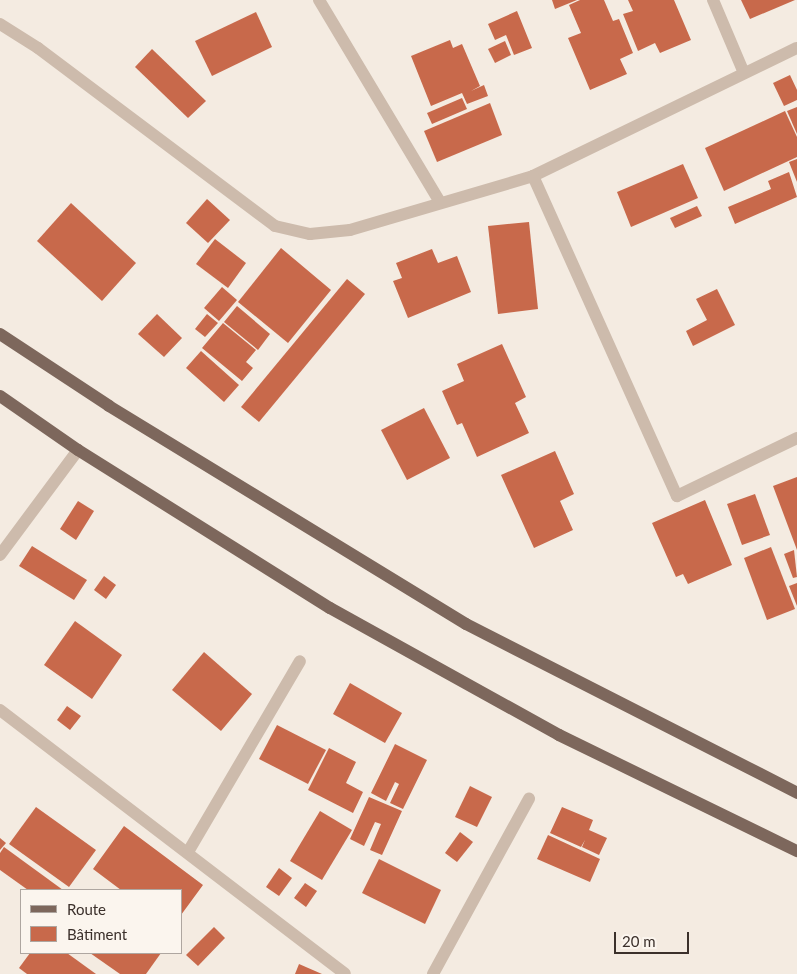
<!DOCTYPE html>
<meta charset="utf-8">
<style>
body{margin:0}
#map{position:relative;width:797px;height:974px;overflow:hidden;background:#f4ebe1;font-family:Lato,sans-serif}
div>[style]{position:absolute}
.building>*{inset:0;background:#c8694b}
.minor>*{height:12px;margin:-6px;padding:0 6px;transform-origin:6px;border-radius:6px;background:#cdbbac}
.major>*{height:12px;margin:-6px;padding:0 6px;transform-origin:6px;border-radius:6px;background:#7d675c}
span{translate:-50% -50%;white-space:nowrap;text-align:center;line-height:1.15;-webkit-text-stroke:4px #fbf5ee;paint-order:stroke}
.legend{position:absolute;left:20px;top:889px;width:162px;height:65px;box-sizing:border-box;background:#fbf5ee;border:1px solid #aea6a0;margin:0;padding:6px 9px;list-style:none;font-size:15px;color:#3b302b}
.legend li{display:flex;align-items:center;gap:10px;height:25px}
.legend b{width:25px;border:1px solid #aea6a0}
.scale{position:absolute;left:614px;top:932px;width:75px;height:22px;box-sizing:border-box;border:2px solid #3b302b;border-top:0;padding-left:6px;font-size:15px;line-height:18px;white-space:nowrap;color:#3b302b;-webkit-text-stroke:4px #fbf5ee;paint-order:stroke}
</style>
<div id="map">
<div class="building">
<i style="clip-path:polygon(552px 0,577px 0,555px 9px)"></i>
<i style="clip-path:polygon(580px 0,604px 0,613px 21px,619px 19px,633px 53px,620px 59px,627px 74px,590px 90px,568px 38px,581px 33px,569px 5px)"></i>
<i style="clip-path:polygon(628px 0,674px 0,691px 40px,660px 53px,655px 43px,638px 51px,623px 14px,633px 11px)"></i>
<i style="clip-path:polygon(741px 0,795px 0,750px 19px)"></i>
<i style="clip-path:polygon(517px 11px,532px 48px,514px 55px,506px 35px,495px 40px,488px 24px)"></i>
<i style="clip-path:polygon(256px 12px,272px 47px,212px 76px,195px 41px)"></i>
<i style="clip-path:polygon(450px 40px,453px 48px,462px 44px,480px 86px,471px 91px,484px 85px,488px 96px,467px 104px,462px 93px,431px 106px,411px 56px)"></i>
<i style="clip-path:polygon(505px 41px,511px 55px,495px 63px,488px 49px)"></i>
<i style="clip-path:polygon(152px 49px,206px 101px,188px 118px,135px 67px)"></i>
<i style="clip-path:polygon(790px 75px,797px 90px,797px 100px,784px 106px,773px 83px)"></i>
<i style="clip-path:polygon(462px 98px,467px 109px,432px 124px,427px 113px)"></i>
<i style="clip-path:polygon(490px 103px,502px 135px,437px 162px,424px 131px)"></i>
<i style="clip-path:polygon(797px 107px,797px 134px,787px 111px)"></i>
<i style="clip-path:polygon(785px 111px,797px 137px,797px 157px,724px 191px,705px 148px)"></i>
<i style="clip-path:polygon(797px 159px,797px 182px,789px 162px)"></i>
<i style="clip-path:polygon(683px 164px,698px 198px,631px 227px,617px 192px)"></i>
<i style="clip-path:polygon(789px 172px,797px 197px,735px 224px,728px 207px,771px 189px,768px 181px)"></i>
<i style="clip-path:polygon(207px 199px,230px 220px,208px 243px,186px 223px)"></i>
<i style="clip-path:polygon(71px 203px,136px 263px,102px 301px,37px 241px)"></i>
<i style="clip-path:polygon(697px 206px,702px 216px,675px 228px,670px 218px)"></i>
<i style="clip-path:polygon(529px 222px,538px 309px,498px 314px,488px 226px)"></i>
<i style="clip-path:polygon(215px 239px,246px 263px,228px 288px,196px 264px)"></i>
<i style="clip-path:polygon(281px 248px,331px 290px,288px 343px,238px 302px)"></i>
<i style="clip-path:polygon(432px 249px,438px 263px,457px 256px,471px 292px,408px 318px,393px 281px,402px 278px,396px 263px)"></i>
<i style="clip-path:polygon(347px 279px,365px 294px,259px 422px,241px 407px)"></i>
<i style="clip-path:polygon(222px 287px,237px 300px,219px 321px,204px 308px)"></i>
<i style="clip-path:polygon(717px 289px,735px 325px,693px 346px,686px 331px,707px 320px,696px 299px)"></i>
<i style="clip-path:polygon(237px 306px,270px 334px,258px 350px,224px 322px)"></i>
<i style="clip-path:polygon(157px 314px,182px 338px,164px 357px,138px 334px)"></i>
<i style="clip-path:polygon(207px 314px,218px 323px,205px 337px,195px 329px)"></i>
<i style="clip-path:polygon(223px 323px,256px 350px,246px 362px,253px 368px,242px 381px,202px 348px)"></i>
<i style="clip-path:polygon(502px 344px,526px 397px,515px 403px,529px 433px,477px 457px,462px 423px,457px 425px,442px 391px,464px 381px,457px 364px)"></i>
<i style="clip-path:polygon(201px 351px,239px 385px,224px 402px,186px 368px)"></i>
<i style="clip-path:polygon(424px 408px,450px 458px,407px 480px,381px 430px)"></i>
<i style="clip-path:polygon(555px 451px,574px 494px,560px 501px,573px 530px,534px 548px,501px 475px)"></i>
<i style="clip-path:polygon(797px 477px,797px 550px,773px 486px)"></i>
<i style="clip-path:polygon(755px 494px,770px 535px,742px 545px,727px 504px)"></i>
<i style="clip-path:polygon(705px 500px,732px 565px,688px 584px,683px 574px,676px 577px,652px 523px)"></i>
<i style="clip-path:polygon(78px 501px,94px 511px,76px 540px,60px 529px)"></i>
<i style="clip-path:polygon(32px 546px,87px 580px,74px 600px,19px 566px)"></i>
<i style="clip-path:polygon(771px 547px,795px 609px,767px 620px,744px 558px)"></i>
<i style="clip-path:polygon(794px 550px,797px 577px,793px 578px,784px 554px)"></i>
<i style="clip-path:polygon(104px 576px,116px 585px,106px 599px,94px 590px)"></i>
<i style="clip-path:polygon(797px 583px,797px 606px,789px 586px)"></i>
<i style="clip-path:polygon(75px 621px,122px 655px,92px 699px,44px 665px)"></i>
<i style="clip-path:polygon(204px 652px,252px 694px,221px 731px,172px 690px)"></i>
<i style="clip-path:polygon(350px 683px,402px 713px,385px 743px,333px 714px)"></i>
<i style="clip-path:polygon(67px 706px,81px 716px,70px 730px,57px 720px)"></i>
<i style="clip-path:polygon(277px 725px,326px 750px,308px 784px,259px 759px)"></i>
<i style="clip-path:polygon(395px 744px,427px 760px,403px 809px,390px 803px,399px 784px,395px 782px,386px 801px,371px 793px)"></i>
<i style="clip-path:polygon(329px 748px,356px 762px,346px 783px,363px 792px,353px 813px,308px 790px)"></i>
<i style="clip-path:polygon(470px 786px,492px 797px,477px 827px,455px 817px)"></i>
<i style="clip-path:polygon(369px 797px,402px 811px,382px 855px,370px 850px,381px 824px,375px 822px,364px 846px,350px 839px)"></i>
<i style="clip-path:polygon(36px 807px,96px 850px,69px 887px,9px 844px)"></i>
<i style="clip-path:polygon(562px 807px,593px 820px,589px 830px,607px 838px,599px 855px,582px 847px,585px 840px,581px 847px,550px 833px)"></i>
<i style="clip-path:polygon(320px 811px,352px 830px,322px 880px,290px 861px)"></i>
<i style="clip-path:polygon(124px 826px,203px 885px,181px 915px,181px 890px,121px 890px,93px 869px)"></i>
<i style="clip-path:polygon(460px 832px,473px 842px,457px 862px,445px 853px)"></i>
<i style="clip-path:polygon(548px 835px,600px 859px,590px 882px,537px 859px)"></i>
<i style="clip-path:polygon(0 838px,6px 843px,0 850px)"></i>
<i style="clip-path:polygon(4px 847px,63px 890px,28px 890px,0 870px,0 853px)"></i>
<i style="clip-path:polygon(379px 859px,441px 890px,425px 924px,362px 893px)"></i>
<i style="clip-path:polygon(279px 868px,292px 878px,279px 896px,266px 887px)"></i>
<i style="clip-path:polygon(305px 883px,317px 891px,306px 907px,294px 898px)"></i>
<i style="clip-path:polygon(214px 927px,225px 938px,198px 966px,186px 955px)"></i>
<i style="clip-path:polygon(30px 953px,67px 953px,96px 974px,27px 974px,19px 968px)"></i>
<i style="clip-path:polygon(90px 953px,161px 953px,146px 974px,120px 974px)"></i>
<i style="clip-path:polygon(299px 964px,322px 974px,295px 974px)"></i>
</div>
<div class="minor">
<i style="left:319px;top:0;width:235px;rotate:59.1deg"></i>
<i style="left:713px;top:0;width:79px;rotate:67deg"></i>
<i style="left:0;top:24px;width:45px;rotate:32.3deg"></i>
<i style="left:38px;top:48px;width:296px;rotate:36.9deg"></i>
<i style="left:275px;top:226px;width:36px;rotate:13deg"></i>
<i style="left:310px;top:234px;width:40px;rotate:-5.7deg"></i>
<i style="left:350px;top:230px;width:191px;rotate:-16.4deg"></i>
<i style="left:533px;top:176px;width:293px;rotate:-25.9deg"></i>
<i style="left:533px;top:176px;width:351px;rotate:65.8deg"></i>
<i style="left:677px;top:496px;width:133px;rotate:-25.8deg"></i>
<i style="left:0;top:555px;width:131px;rotate:-53.4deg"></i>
<i style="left:0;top:710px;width:434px;rotate:37.4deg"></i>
<i style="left:188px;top:852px;width:221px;rotate:-59.6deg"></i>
<i style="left:433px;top:974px;width:200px;rotate:-61.3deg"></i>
</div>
<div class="major">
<i style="left:0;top:334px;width:131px;rotate:33.4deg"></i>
<i style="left:109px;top:406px;width:418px;rotate:31.4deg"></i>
<i style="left:466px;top:624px;width:372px;rotate:27deg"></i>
<i style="left:0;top:396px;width:95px;rotate:34.7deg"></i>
<i style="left:78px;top:450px;width:297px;rotate:32.1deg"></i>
<i style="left:330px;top:608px;width:262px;rotate:29deg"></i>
<i style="left:559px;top:735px;width:265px;rotate:26deg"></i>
</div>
<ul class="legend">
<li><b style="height:6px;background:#7d675c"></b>Route</li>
<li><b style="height:14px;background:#c8694b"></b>Bâtiment</li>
</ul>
<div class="scale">20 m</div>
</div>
